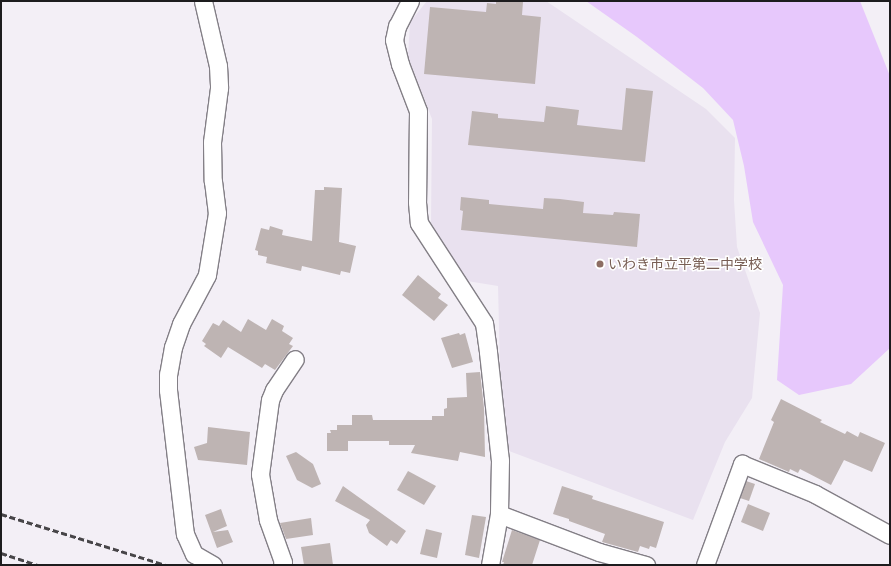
<!DOCTYPE html>
<meta charset="utf-8">
<style>
body{margin:0}
#map{position:relative;width:891px;height:566px;overflow:hidden;background:#f3eff6;font-family:"PT Sans Narrow","Noto Sans JP",sans-serif}
div>[style]{position:absolute}
.built>*{inset:0;background:#e9e1ef}
.green>*{inset:0;background:#e7c8fc}
.building>*{inset:0;background:#beb4b3}
.roads{filter:drop-shadow(1px 0 #837f86) drop-shadow(-1px 0 #837f86) drop-shadow(0 1px #837f86) drop-shadow(0 -1px #837f86)}
.street>*{height:17px;margin:-8.5px;padding:0 8.5px;transform-origin:8.5px;border-radius:8.5px;background:#fff}
.rail>*{height:3px;margin-top:-1.5px;transform-origin:0;background:repeating-linear-gradient(90deg,#474548 0 6px,transparent 0 9px)}
.dots>*{width:11px;height:11px;translate:-50% -50%;box-sizing:border-box;border:2px solid #fff;border-radius:50%}
span{translate:-50% -50%;white-space:nowrap;text-align:center;line-height:1.15;-webkit-text-stroke:3px #fff;paint-order:stroke}
.education-label{font-size:14px;color:#785e54}
.left{translate:0 -50%;text-align:left}
.frame{position:absolute;inset:0;border:2px solid #1d1c1e;pointer-events:none}
</style>
<div id="map">
<div class="built">
<i style="clip-path:polygon(427px 1px,546px 1px,706px 109px,735px 138px,734px 200px,737px 247px,760px 313px,752px 398px,725px 442px,693px 520px,509px 451px,500px 367px,498px 286px,467px 281px,431px 223px,432px 119px,408px 57px,410px 22px)"></i>
</div>
<div class="green">
<i style="clip-path:polygon(586px 1px,860px 1px,890px 76px,890px 348px,851px 384px,799px 395px,777px 380px,783px 285px,753px 222px,744px 166px,733px 120px,703px 88px,637px 37px)"></i>
</div>
<div class="building">
<i style="clip-path:polygon(496px 1px,523px 2px,522px 15px,541px 17px,535px 84px,424px 74px,430px 7px,486px 12px,487px 3px,496px 4px)"></i>
<i style="clip-path:polygon(626px 88px,653px 91px,645px 162px,468px 145px,472px 111px,498px 114px,498px 118px,544px 122px,546px 106px,579px 110px,577px 125px,622px 130px)"></i>
<i style="clip-path:polygon(324px 187px,342px 188px,339px 242px,356px 246px,350px 273px,341px 271px,340px 275px,302px 266px,301px 271px,266px 263px,267px 257px,258px 255px,258px 251px,255px 250px,261px 228px,269px 230px,270px 226px,283px 230px,282px 235px,312px 241px,315px 190px,324px 190px)"></i>
<i style="clip-path:polygon(461px 197px,489px 200px,489px 204px,543px 209px,544px 198px,560px 199px,584px 202px,583px 213px,613px 215px,614px 212px,640px 214px,637px 247px,461px 230px,463px 211px,460px 210px)"></i>
<i style="clip-path:polygon(418px 275px,441px 294px,438px 298px,448px 305px,434px 321px,402px 295px)"></i>
<i style="clip-path:polygon(248px 319px,266px 330px,272px 319px,284px 326px,282px 331px,293px 338px,289px 344px,293px 346px,275px 370px,265px 364px,262px 368px,228px 347px,221px 358px,204px 346px,206px 344px,202px 341px,213px 323px,219px 326px,223px 320px,241px 332px)"></i>
<i style="clip-path:polygon(459px 333px,460px 335px,465px 333px,473px 362px,452px 368px,441px 338px)"></i>
<i style="clip-path:polygon(480px 372px,484px 408px,485px 457px,460px 452px,458px 461px,411px 453px,415px 445px,389px 445px,389px 441px,348px 441px,348px 451px,327px 451px,327px 433px,331px 433px,330px 430px,337px 430px,337px 425px,352px 425px,352px 415px,372px 415px,373px 420px,432px 420px,432px 416px,444px 416px,444px 409px,447px 408px,447px 398px,467px 397px,466px 373px)"></i>
<i style="clip-path:polygon(781px 399px,822px 420px,820px 422px,845px 434px,847px 431px,858px 437px,860px 432px,885px 443px,872px 472px,844px 460px,831px 485px,800px 469px,798px 473px,790px 469px,789px 472px,759px 459px,774px 422px,771px 420px)"></i>
<i style="clip-path:polygon(208px 427px,250px 432px,247px 465px,198px 460px,194px 447px,207px 443px)"></i>
<i style="clip-path:polygon(296px 452px,313px 464px,321px 484px,312px 488px,297px 480px,286px 456px)"></i>
<i style="clip-path:polygon(408px 471px,436px 486px,424px 505px,397px 490px)"></i>
<i style="clip-path:polygon(746px 481px,755px 484px,749px 501px,740px 498px)"></i>
<i style="clip-path:polygon(343px 486px,406px 531px,397px 544px,391px 540px,387px 546px,369px 533px,366px 525px,370px 520px,335px 501px)"></i>
<i style="clip-path:polygon(562px 486px,593px 496px,592px 499px,664px 522px,656px 548px,650px 546px,649px 549px,640px 546px,638px 552px,602px 542px,605px 534px,569px 521px,569px 519px,553px 514px)"></i>
<i style="clip-path:polygon(748px 504px,770px 513px,763px 531px,741px 522px)"></i>
<i style="clip-path:polygon(221px 509px,227px 526px,213px 532px,228px 530px,233px 542px,217px 548px,205px 515px)"></i>
<i style="clip-path:polygon(472px 515px,486px 517px,479px 558px,465px 555px)"></i>
<i style="clip-path:polygon(311px 518px,313px 535px,286px 539px,280px 523px)"></i>
<i style="clip-path:polygon(426px 529px,442px 533px,437px 558px,420px 554px)"></i>
<i style="clip-path:polygon(512px 530px,540px 540px,532px 565px,503px 565px,504px 562px,502px 562px)"></i>
<i style="clip-path:polygon(330px 543px,333px 565px,304px 565px,301px 547px)"></i>
</div>
<div class="roads">
<div class="street">
<i style="left:203px;top:1px;width:67px;rotate:77deg"></i>
<i style="left:218px;top:66px;width:22px;rotate:87deg"></i>
<i style="left:219px;top:88px;width:54px;rotate:97.4deg"></i>
<i style="left:212px;top:142px;width:39px;rotate:89deg"></i>
<i style="left:213px;top:181px;width:32px;rotate:83deg"></i>
<i style="left:217px;top:213px;width:63px;rotate:99.2deg"></i>
<i style="left:207px;top:275px;width:55px;rotate:118deg"></i>
<i style="left:181px;top:324px;width:24px;rotate:109deg"></i>
<i style="left:173px;top:347px;width:27px;rotate:100deg"></i>
<i style="left:168px;top:374px;width:16px;rotate:90deg"></i>
<i style="left:168px;top:390px;width:145px;rotate:83.3deg"></i>
<i style="left:185px;top:534px;width:22px;rotate:66deg"></i>
<i style="left:194px;top:554px;width:22px;rotate:30deg"></i>
<i style="left:410px;top:1px;width:28px;rotate:117deg"></i>
<i style="left:397px;top:26px;width:14px;rotate:102deg"></i>
<i style="left:394px;top:40px;width:25px;rotate:76deg"></i>
<i style="left:400px;top:64px;width:50px;rotate:69deg"></i>
<i style="left:418px;top:111px;width:91px;rotate:90.6deg"></i>
<i style="left:417px;top:202px;width:21px;rotate:85deg"></i>
<i style="left:419px;top:223px;width:119px;rotate:57deg"></i>
<i style="left:484px;top:323px;width:29px;rotate:82deg"></i>
<i style="left:488px;top:352px;width:109px;rotate:83.7deg"></i>
<i style="left:500px;top:460px;width:54px;rotate:91.1deg"></i>
<i style="left:499px;top:514px;width:52px;rotate:100deg"></i>
<i style="left:499px;top:514px;width:107px;rotate:20.8deg"></i>
<i style="left:599px;top:552px;width:49px;rotate:15.5deg"></i>
<i style="left:282px;top:565px;width:3px;rotate:-72deg"></i>
<i style="left:283px;top:562px;width:45px;rotate:-109.7deg"></i>
<i style="left:268px;top:520px;width:47px;rotate:-99.9deg"></i>
<i style="left:260px;top:474px;width:75px;rotate:-82.3deg"></i>
<i style="left:270px;top:400px;width:11px;rotate:-68deg"></i>
<i style="left:274px;top:390px;width:37px;rotate:-56deg"></i>
<i style="left:705px;top:565px;width:108px;rotate:-69.9deg"></i>
<i style="left:742px;top:464px;width:79px;rotate:22.3deg"></i>
<i style="left:815px;top:494px;width:85px;rotate:28.7deg"></i>
</div>
</div>
<div class="rail">
<i style="left:1px;top:514px;width:173px;rotate:17.2deg"></i>
<i style="left:1px;top:553px;width:39px;rotate:18deg"></i>
</div>
<div class="dots">
<i style="left:600px;top:264px;background:#8d6e63"></i>
</div>
<div class="education-label">
<span class="left" style="left:608px;top:264px">いわき市立平第二中学校</span>
</div>
<div class="frame"></div>
</div>
